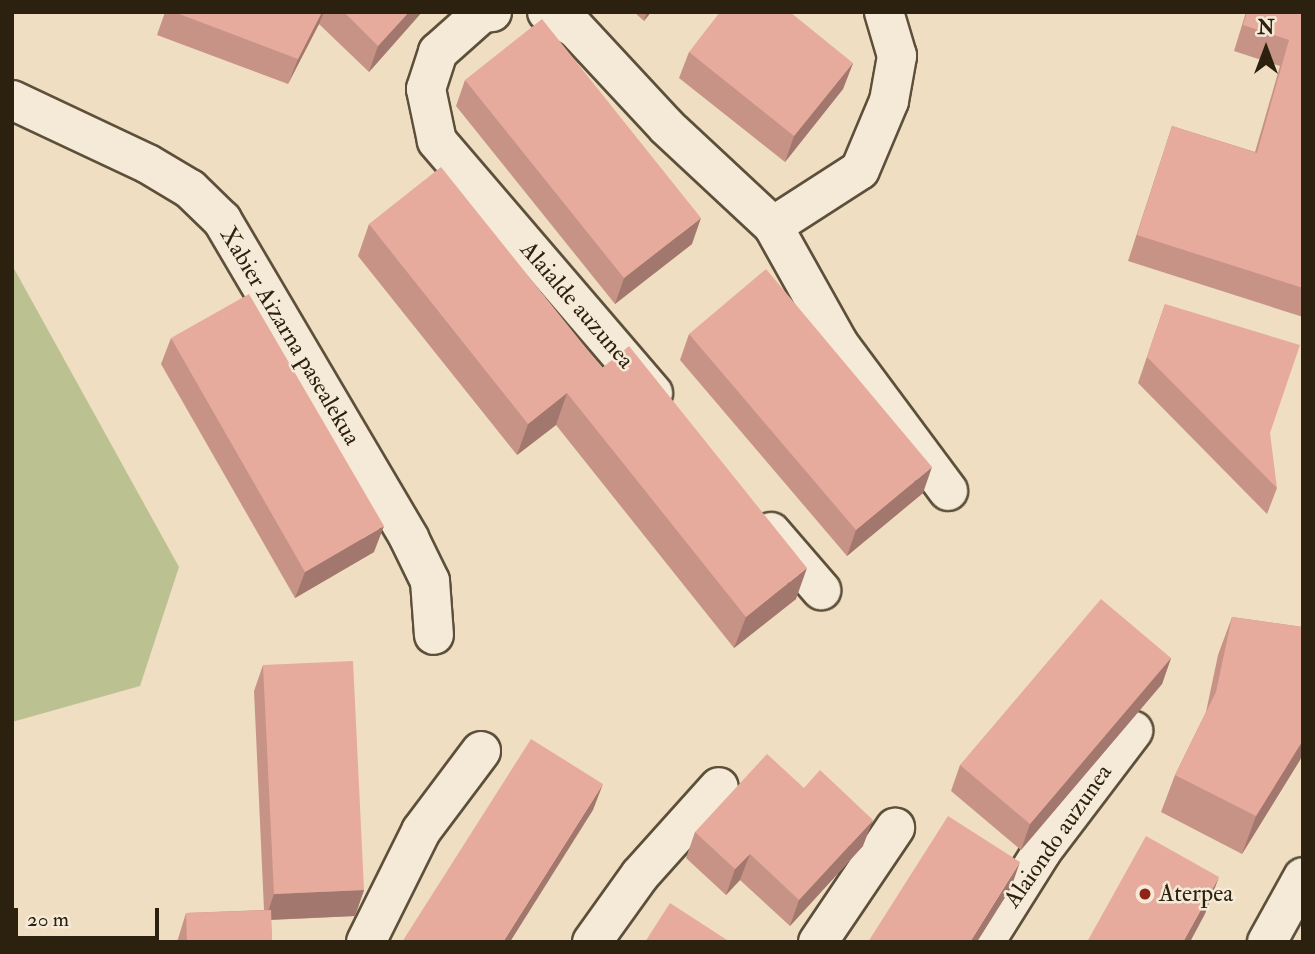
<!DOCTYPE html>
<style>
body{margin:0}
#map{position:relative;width:1315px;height:954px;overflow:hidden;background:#efdec1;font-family:"IM FELL Double Pica",serif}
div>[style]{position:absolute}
.green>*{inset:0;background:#bbc191}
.roads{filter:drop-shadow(2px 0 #5d503b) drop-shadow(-2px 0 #5d503b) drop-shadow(0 2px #5d503b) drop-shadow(0 -2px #5d503b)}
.minor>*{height:38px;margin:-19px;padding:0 19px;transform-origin:19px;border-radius:19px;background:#f5ead7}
.wall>*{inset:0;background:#c79387}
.shaded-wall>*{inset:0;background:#a2786e}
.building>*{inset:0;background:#e7ab9d}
.dots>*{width:19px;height:19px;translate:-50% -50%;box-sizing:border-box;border:4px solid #f5ead7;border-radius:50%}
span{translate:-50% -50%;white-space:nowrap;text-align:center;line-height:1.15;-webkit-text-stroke:5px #f5ead7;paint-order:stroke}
.street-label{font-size:24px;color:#2c200e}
.poi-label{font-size:24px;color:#2c200e}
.left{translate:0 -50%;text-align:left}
.frame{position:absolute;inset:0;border:14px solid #2c200e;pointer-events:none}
.north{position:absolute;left:1231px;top:14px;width:70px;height:70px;-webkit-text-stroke:5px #f5ead7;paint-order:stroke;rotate:0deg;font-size:19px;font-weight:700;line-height:28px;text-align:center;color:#2c200e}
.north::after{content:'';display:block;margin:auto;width:24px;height:32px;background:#2c200e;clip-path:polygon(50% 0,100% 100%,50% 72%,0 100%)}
.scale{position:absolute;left:14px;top:908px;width:145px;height:32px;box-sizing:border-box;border:4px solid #2c200e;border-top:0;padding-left:9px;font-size:21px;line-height:24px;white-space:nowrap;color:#2c200e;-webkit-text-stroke:5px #f5ead7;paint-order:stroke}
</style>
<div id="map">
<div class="green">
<i style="clip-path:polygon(12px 265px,179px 567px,140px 686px,12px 722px)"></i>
</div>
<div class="roads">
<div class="minor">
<i style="left:492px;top:12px;width:10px;rotate:174deg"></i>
<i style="left:482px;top:13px;width:59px;rotate:138.4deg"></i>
<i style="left:438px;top:52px;width:39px;rotate:108deg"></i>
<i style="left:426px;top:89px;width:53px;rotate:78.1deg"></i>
<i style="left:437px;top:141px;width:332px;rotate:49.4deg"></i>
<i style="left:547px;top:12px;width:32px;rotate:30deg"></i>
<i style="left:575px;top:28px;width:135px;rotate:47.1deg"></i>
<i style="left:667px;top:127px;width:145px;rotate:43deg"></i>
<i style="left:773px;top:226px;width:135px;rotate:60.8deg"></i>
<i style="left:839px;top:344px;width:183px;rotate:53.4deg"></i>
<i style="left:12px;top:100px;width:150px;rotate:25.2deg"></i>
<i style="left:148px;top:164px;width:49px;rotate:30.8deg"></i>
<i style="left:190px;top:189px;width:45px;rotate:44.1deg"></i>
<i style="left:222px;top:220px;width:369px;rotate:59.5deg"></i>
<i style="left:409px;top:538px;width:48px;rotate:64deg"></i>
<i style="left:430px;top:581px;width:54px;rotate:85.8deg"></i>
<i style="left:773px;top:226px;width:103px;rotate:-32.8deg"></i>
<i style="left:860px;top:170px;width:75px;rotate:-67.2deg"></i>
<i style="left:889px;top:101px;width:46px;rotate:-79.9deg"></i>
<i style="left:897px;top:56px;width:46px;rotate:-106.5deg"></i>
<i style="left:771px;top:532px;width:77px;rotate:49.2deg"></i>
<i style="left:366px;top:942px;width:124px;rotate:-63.6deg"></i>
<i style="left:421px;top:831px;width:100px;rotate:-53.1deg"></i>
<i style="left:592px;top:942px;width:82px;rotate:-54.4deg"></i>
<i style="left:640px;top:875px;width:118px;rotate:-48.1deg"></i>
<i style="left:818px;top:942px;width:138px;rotate:-56deg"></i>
<i style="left:985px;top:942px;width:107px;rotate:-57.9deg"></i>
<i style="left:1042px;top:851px;width:151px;rotate:-52.8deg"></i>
<i style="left:1267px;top:942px;width:74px;rotate:-61deg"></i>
</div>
</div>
<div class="wall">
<i style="clip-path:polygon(165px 12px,422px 12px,369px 72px,319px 24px,288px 84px,157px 35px)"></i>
<i style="clip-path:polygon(634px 12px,651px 12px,644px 21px)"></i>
<i style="clip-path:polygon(1246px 12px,1303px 12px,1303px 317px,1128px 261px,1172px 126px,1255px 152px,1280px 66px,1234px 51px)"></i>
<i style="clip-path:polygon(689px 52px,853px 63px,843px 89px,785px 162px,679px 78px)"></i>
<i style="clip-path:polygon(465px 80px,692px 244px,615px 304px,456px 106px)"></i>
<i style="clip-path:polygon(369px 224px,602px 368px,796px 599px,734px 648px,556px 425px,517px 455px,358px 256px)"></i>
<i style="clip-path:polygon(1165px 304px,1277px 488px,1267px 514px,1138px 383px)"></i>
<i style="clip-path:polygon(689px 334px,923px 493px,847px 556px,680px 360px)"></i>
<i style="clip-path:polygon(171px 338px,374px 552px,295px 598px,161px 364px)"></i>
<i style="clip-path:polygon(1232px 617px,1303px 627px,1303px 752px,1300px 760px,1242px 854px,1161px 812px,1175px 775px,1206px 712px,1218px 655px)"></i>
<i style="clip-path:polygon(1171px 658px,1162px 684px,1021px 850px,951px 791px,960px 765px)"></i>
<i style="clip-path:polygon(263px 665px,364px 890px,355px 916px,271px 920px,272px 942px,177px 942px,186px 913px,264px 910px,254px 691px)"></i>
<i style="clip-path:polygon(695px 832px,863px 846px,790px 926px,740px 880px,726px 895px,686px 858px)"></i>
</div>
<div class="shaded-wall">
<i style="clip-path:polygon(322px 12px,324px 12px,319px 24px,288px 84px,298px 59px)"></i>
<i style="clip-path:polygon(409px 12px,422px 12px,369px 72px,378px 46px)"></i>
<i style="clip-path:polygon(647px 12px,651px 12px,644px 21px)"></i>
<i style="clip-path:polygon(853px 63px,843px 89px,785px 162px,794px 136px)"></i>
<i style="clip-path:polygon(701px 218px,692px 244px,615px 304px,624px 278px)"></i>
<i style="clip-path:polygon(567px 393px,556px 425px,517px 455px,528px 424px)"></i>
<i style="clip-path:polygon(932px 467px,923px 493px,847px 556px,856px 530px)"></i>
<i style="clip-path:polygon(384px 526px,374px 552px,295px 598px,305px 572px)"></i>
<i style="clip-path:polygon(807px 568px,796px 599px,734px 648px,746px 617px)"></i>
<i style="clip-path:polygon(1171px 658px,1162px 684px,1021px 850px,1030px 824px)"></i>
<i style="clip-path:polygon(1303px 740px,1303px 752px,1300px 760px,1242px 854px,1256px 816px)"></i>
<i style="clip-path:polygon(603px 784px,593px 810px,510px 942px,503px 942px)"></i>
<i style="clip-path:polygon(873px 820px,863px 846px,790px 926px,799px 900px)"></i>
<i style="clip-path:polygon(750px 854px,740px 880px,726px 895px,735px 869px)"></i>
<i style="clip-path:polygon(1020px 862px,1011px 888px,977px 942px,970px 942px)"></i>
<i style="clip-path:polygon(1219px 877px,1205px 914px,1190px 942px,1183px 942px)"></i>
<i style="clip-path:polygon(364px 890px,355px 916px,265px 920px,274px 894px)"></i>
</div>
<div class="building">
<i style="clip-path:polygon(174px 12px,322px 12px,298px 59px)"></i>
<i style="clip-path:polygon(344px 12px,409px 12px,378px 46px)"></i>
<i style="clip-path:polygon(720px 12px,790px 12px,853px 63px,794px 136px,689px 52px)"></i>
<i style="clip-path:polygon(1247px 12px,1303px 12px,1303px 288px,1137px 235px,1172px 126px,1257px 153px,1289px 40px,1243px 25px)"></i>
<i style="clip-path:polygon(542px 19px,701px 218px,624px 278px,465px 80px)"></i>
<i style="clip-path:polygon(441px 167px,602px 368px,629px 346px,807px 568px,746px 617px,567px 393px,528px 424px,369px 224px)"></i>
<i style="clip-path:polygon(766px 269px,932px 467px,856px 530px,689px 334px)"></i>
<i style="clip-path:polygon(249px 294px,384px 526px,305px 572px,171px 338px)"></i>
<i style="clip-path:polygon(1165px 304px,1300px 345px,1270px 433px,1277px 488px,1147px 357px)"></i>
<i style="clip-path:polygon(1101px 599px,1171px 658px,1030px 824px,960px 765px)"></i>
<i style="clip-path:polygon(1232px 617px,1303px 627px,1303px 740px,1256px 816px,1175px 775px,1216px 692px)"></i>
<i style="clip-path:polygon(353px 661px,364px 890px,274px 894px,263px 665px)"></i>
<i style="clip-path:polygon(531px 739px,603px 784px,503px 942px,402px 942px)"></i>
<i style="clip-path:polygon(767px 754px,804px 788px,820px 770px,873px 820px,799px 900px,750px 854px,735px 869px,695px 832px)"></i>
<i style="clip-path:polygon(948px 816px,1020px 862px,970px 942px,868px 942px)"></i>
<i style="clip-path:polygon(1146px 836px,1219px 877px,1183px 942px,1087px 942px)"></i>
<i style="clip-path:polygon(670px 903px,730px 942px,645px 942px)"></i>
<i style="clip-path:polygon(271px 910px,272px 942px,187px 942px,186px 913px)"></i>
</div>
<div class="dots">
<i style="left:1145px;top:894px;background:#8f2418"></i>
</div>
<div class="street-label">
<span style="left:577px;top:305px;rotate:49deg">Alaialde auzunea</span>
<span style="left:290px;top:336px;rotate:59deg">Xabier Aizarna pasealekua</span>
<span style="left:1058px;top:836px;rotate:-55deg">Alaiondo auzunea</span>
</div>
<div class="poi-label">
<span class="left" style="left:1159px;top:894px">Aterpea</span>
</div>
<div class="frame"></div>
<div class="north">N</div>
<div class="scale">20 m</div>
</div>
